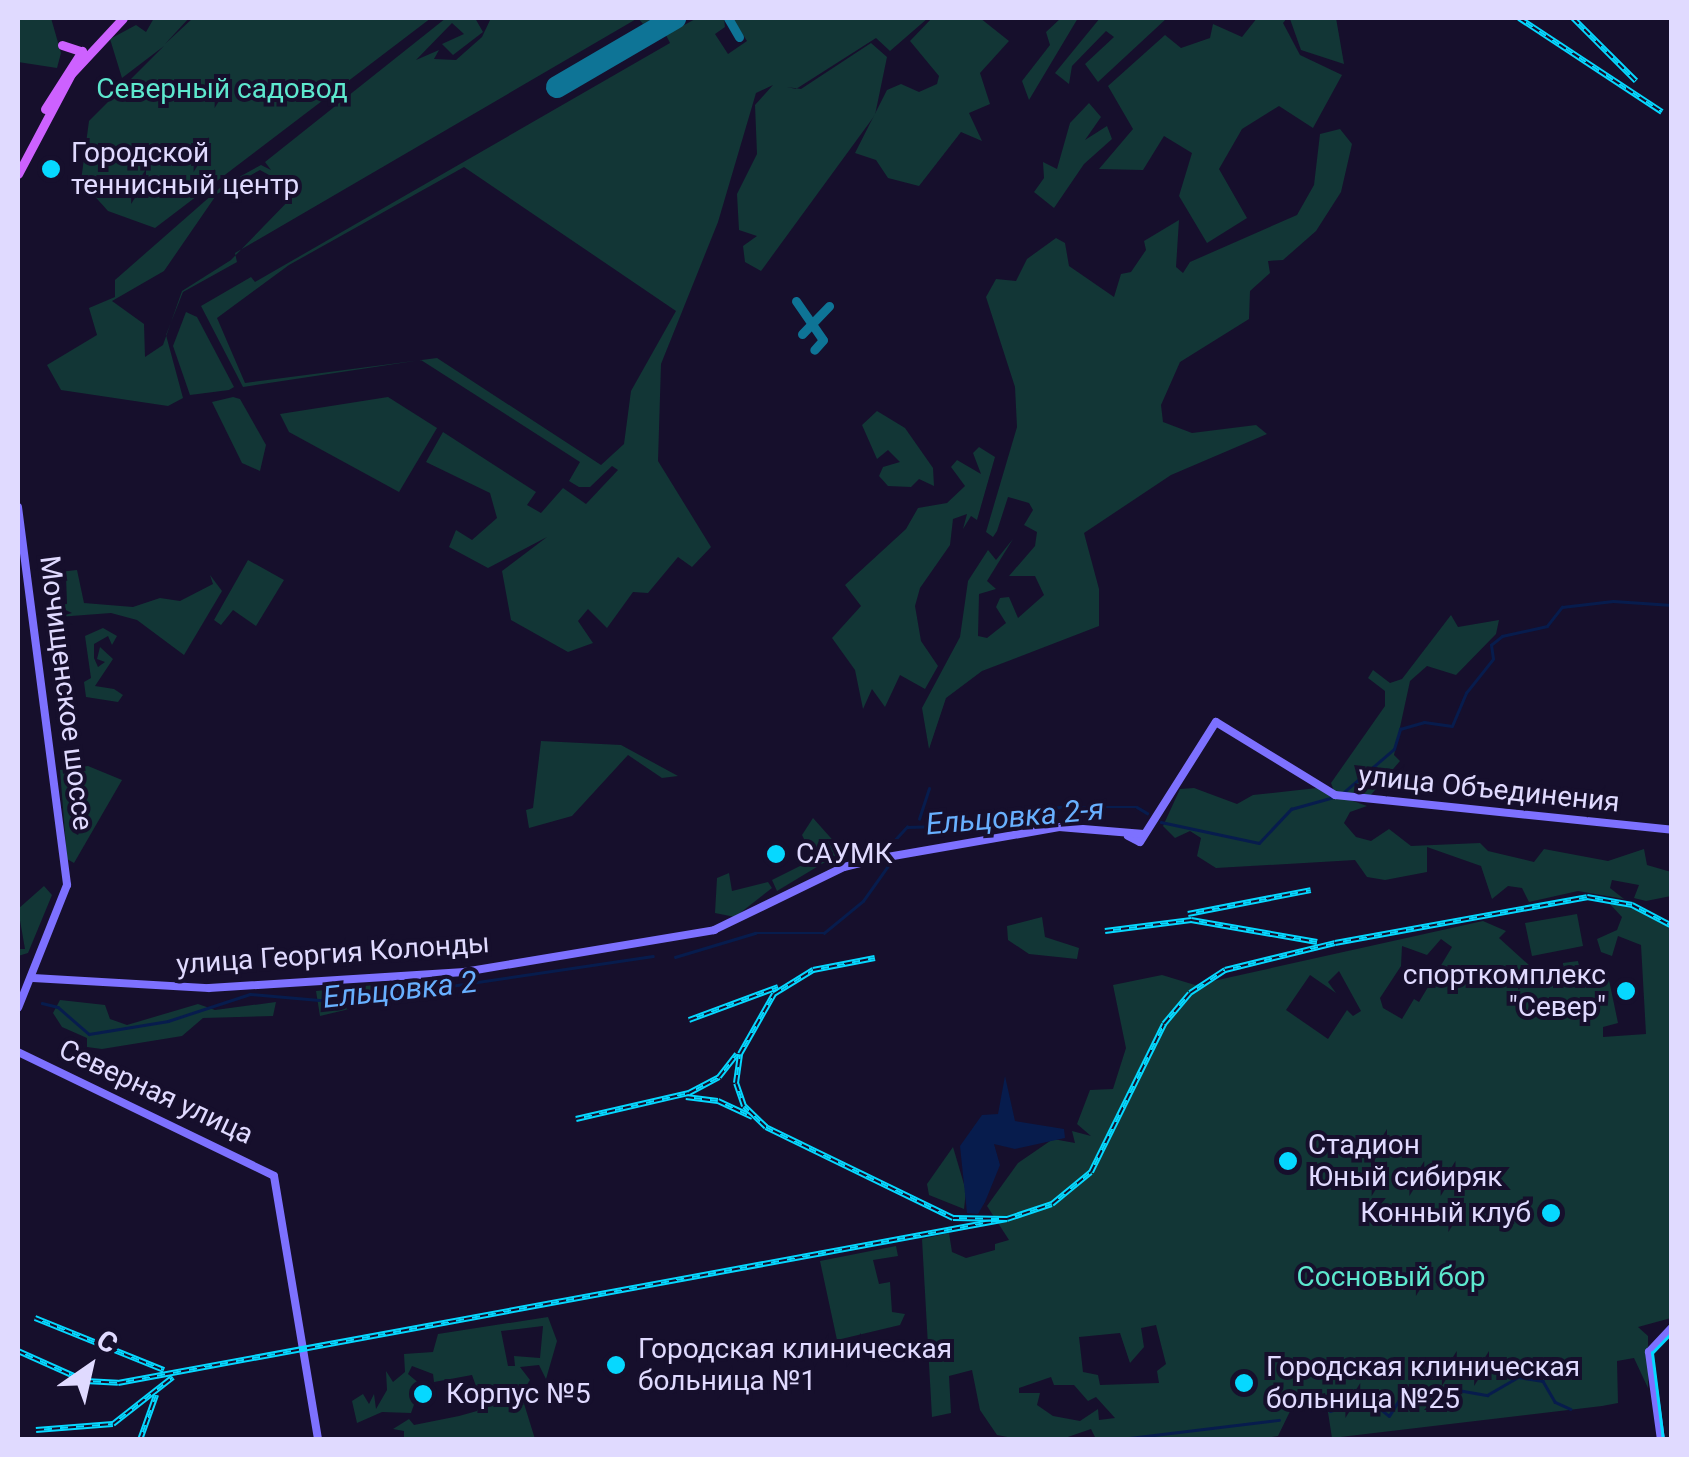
<!DOCTYPE html>
<meta charset="utf-8">
<style>
body{margin:0}
#map{position:relative;width:1689px;height:1457px;overflow:hidden;background:#160f2c;font-family:Roboto,sans-serif}
div>[style]{position:absolute}
.green>*{inset:0;background:#123636}
.water>*{inset:0;background:#071c4d}
.stream>*{height:2.5px;margin:-1.25px;padding:0 1.25px;transform-origin:1.25px;border-radius:1.25px;background:#071c4d}
.taxiway>*{height:9px;margin:-4.5px;padding:0 4.5px;transform-origin:4.5px;border-radius:4.5px;background:#0e7496}
.runway>*{height:22px;margin:-11px;padding:0 11px;transform-origin:11px;border-radius:11px;background:#0e7496}
.secondary>*{height:8px;margin:-4px;padding:0 4px;transform-origin:4px;border-radius:4px;background:#7d71ff}
.primary>*{height:9px;margin:-4.5px;padding:0 4.5px;transform-origin:4.5px;border-radius:4.5px;background:#cd61ff}
.tram>*{height:2.5px;margin:-1.25px;padding:0 1.25px;transform-origin:1.25px;border-radius:1.25px;background:#06d8ff}
.rail>*{height:6px;margin-top:-3px;transform-origin:0;background:repeating-linear-gradient(90deg,#160f2c 0 8px,#06d8ff 0 16px);box-sizing:border-box;border-block:2px solid #06d8ff}
.dots>*{width:28px;height:28px;translate:-50% -50%;box-sizing:border-box;border:5px solid #160f2c;border-radius:50%}
span{translate:-50% -50%;white-space:nowrap;text-align:center;line-height:1.15;-webkit-text-stroke:8px #160f2c;paint-order:stroke}
.park-label{font-size:28px;color:#5de8ce}
.poi-label{font-size:28px;color:#e0daff}
.left{translate:0 -50%;text-align:left}
.right{translate:-100% -50%;text-align:right}
.street-label{font-size:28px;color:#e0daff}
.water-label{font-size:30px;color:#68b0ff;font-style:italic}
.frame{position:absolute;inset:0;border:20px solid #e0daff;pointer-events:none}
.north{position:absolute;left:40px;top:1317px;width:100px;height:100px;-webkit-text-stroke:8px #160f2c;paint-order:stroke;rotate:34deg;font-size:28px;font-weight:700;line-height:40px;text-align:center;color:#e0daff}
.north::after{content:'';display:block;margin:auto;width:35px;height:45px;background:#e0daff;clip-path:polygon(50% 0,100% 100%,50% 72%,0 100%)}
</style>
<div id="map">
<div class="green">
<i style="clip-path:polygon(18px 18px,51px 18px,61px 53px,57px 68px,18px 62px)"></i>
<i style="clip-path:polygon(154px 18px,189px 18px,165px 44px,193px 18px,431px 18px,155px 228px,108px 211px,81px 181px,89px 121px,164px 46px,122px 78px,110px 39px,136px 25px,146px 32px)"></i>
<i style="clip-path:polygon(evenodd,446px 18px,475px 18px,483px 32px,453px 55px,442px 44px,464px 34px,452px 23px,416px 60px,439px 50px,434px 59px,456px 60px,482px 37px,491px 18px,655px 18px,643px 24px,638px 18px,235px 253px,237px 262px,183px 292px,166px 335px,183px 398px,168px 406px,61px 390px,47px 365px,97px 335px,89px 308px,115px 297px,115px 280px,221px 187px,261px 165px,271px 170px,265px 162px,446px 18px,260px 170px,269px 175px,265px 191px,289px 175px,298px 178px,297px 192px,231px 260px,182px 291px,163px 345px,145px 357px,144px 324px,112px 301px,164px 271px,217px 194px,260px 170px)"></i>
<i style="clip-path:polygon(evenodd,697px 18px,724px 18px,725px 27px,715px 34px,728px 54px,747px 41px,732px 18px,928px 18px,890px 51px,876px 38px,796px 89px,787px 87px,801px 89px,871px 43px,887px 57px,875px 115px,761px 271px,745px 262px,743px 246px,757px 236px,739px 230px,737px 194px,757px 154px,755px 105px,773px 85px,756px 93px,718px 222px,661px 364px,658px 461px,711px 547px,692px 567px,678px 557px,648px 593px,633px 592px,607px 628px,588px 609px,578px 621px,593px 643px,568px 652px,511px 620px,502px 571px,547px 537px,488px 568px,449px 547px,456px 530px,472px 540px,497px 518px,490px 493px,426px 462px,443px 432px,536px 492px,527px 505px,541px 513px,563px 488px,586px 504px,618px 470px,612px 466px,590px 487px,579px 487px,569px 481px,580px 462px,421px 360px,243px 387px,201px 306px,251px 277px,255px 282px,670px 43px,666px 35px,697px 18px,464px 167px,676px 311px,631px 391px,624px 444px,601px 465px,437px 358px,245px 383px,217px 318px,289px 265px,464px 167px)"></i>
<i style="clip-path:polygon(932px 18px,980px 18px,1009px 41px,980px 73px,990px 104px,969px 113px,982px 141px,961px 132px,919px 186px,888px 178px,876px 160px,855px 153px,887px 90px,901px 84px,919px 92px,937px 84px,939px 76px,910px 41px)"></i>
<i style="clip-path:polygon(1061px 18px,1078px 18px,1029px 100px,1022px 81px,1050px 45px,1046px 32px)"></i>
<i style="clip-path:polygon(1100px 18px,1167px 18px,1098px 82px,1085px 64px,1114px 37px,1106px 31px,1072px 66px,1069px 84px,1055px 73px)"></i>
<i style="clip-path:polygon(1257px 18px,1287px 18px,1283px 23px,1300px 55px,1342px 75px,1313px 128px,1279px 106px,1242px 129px,1219px 169px,1247px 218px,1207px 243px,1179px 196px,1192px 153px,1164px 136px,1143px 170px,1099px 169px,1133px 129px,1108px 86px,1165px 35px,1181px 48px,1210px 38px,1213px 24px,1242px 37px)"></i>
<i style="clip-path:polygon(1336px 18px,1344px 64px,1301px 50px,1290px 19px)"></i>
<i style="clip-path:polygon(1089px 103px,1101px 117px,1085px 140px,1107px 126px,1112px 139px,1084px 164px,1054px 208px,1034px 192px,1044px 178px,1043px 162px,1057px 169px,1070px 123px)"></i>
<i style="clip-path:polygon(1340px 129px,1352px 144px,1341px 192px,1316px 231px,1283px 260px,1268px 261px,1270px 273px,1250px 291px,1249px 319px,1180px 362px,1161px 405px,1163px 422px,1192px 433px,1256px 425px,1267px 434px,1171px 475px,1084px 533px,1099px 589px,1099px 626px,982px 671px,946px 698px,929px 749px,922px 708px,960px 637px,968px 581px,988px 550px,996px 560px,1013px 539px,987px 581px,996px 589px,979px 594px,978px 636px,987px 638px,1006px 623px,996px 607px,1000px 598px,1009px 597px,1018px 618px,1044px 595px,1035px 576px,1009px 576px,1035px 546px,1037px 532px,1024px 525px,1033px 510px,1029px 503px,1008px 497px,997px 531px,993px 537px,986px 532px,1017px 427px,1015px 387px,986px 297px,996px 279px,1016px 281px,1027px 259px,1056px 238px,1065px 243px,1069px 266px,1114px 297px,1121px 274px,1131px 272px,1146px 250px,1144px 241px,1179px 220px,1176px 267px,1183px 273px,1190px 262px,1297px 215px,1314px 185px,1320px 134px)"></i>
<i style="clip-path:polygon(186px 312px,197px 317px,234px 387px,229px 390px,190px 395px,173px 346px)"></i>
<i style="clip-path:polygon(233px 397px,240px 399px,266px 445px,260px 471px,242px 463px,212px 402px)"></i>
<i style="clip-path:polygon(388px 397px,437px 428px,399px 492px,289px 432px,280px 414px)"></i>
<i style="clip-path:polygon(877px 411px,905px 428px,933px 468px,934px 486px,919px 479px,911px 487px,888px 486px,879px 476px,883px 467px,900px 462px,888px 450px,877px 459px,862px 425px)"></i>
<i style="clip-path:polygon(979px 447px,995px 457px,977px 520px,971px 516px,963px 529px,967px 514px,953px 519px,950px 545px,920px 588px,915px 606px,921px 641px,938px 666px,925px 689px,900px 675px,885px 707px,872px 689px,863px 709px,855px 670px,832px 638px,861px 606px,845px 585px,906px 529px,918px 508px,947px 503px,965px 486px,951px 467px,957px 460px,981px 474px,973px 453px)"></i>
<i style="clip-path:polygon(248px 560px,284px 580px,256px 626px,233px 610px,221px 625px,214px 620px)"></i>
<i style="clip-path:polygon(77px 570px,84px 603px,133px 607px,160px 598px,180px 601px,213px 584px,210px 575px,222px 591px,184px 655px,137px 620px,111px 613px,58px 617px,72px 613px,55px 605px,67px 604px,66px 577px,55px 581px,50px 573px)"></i>
<i style="clip-path:polygon(1451px 615px,1458px 627px,1499px 620px,1496px 634px,1456px 675px,1427px 666px,1410px 681px,1394px 755px,1400px 761px,1369px 797px,1334px 791px,1331px 783px,1385px 706px,1385px 691px,1368px 678px,1373px 670px,1390px 683px,1402px 679px)"></i>
<i style="clip-path:polygon(103px 628px,117px 636px,112px 645px,108px 636px,94px 644px,94px 658px,98px 667px,105px 662px,97px 659px,100px 647px,113px 659px,95px 686px,114px 689px,123px 695px,118px 702px,86px 697px,84px 682px,91px 678px,85px 636px)"></i>
<i style="clip-path:polygon(541px 741px,621px 745px,678px 776px,662px 778px,628px 755px,572px 816px,529px 828px,526px 810px,533px 808px)"></i>
<i style="clip-path:polygon(88px 766px,122px 780px,74px 863px,67px 859px,60px 770px)"></i>
<i style="clip-path:polygon(1194px 788px,1237px 804px,1253px 795px,1317px 788px,1367px 806px,1350px 812px,1344px 823px,1356px 837px,1371px 841px,1389px 829px,1411px 846px,1480px 843px,1488px 851px,1534px 862px,1544px 849px,1608px 861px,1644px 849px,1647px 865px,1671px 872px,1671px 896px,1646px 901px,1634px 898px,1639px 885px,1612px 880px,1610px 888px,1624px 899px,1578px 891px,1529px 902px,1522px 888px,1508px 886px,1492px 899px,1481px 866px,1427px 847px,1427px 872px,1385px 880px,1367px 877px,1355px 860px,1216px 868px,1197px 856px,1201px 838px,1190px 831px,1175px 838px,1163px 826px,1180px 789px)"></i>
<i style="clip-path:polygon(813px 818px,838px 846px,835px 856px,777px 891px,772px 880px,814px 859px,802px 835px)"></i>
<i style="clip-path:polygon(729px 873px,732px 891px,768px 882px,772px 888px,735px 917px,715px 913px,717px 878px)"></i>
<i style="clip-path:polygon(44px 886px,52px 895px,28px 953px,18px 956px,18px 949px,25px 949px,18px 909px)"></i>
<i style="clip-path:polygon(evenodd,1607px 901px,1652px 915px,1671px 929px,1671px 1318px,1638px 1327px,1648px 1336px,1648px 1388px,1634px 1358px,1617px 1361px,1618px 1403px,1602px 1406px,1332px 1438px,1325px 1393px,1296px 1399px,1278px 1436px,1259px 1439px,1096px 1439px,1091px 1429px,1062px 1439px,1018px 1439px,997px 1435px,980px 1410px,972px 1370px,949px 1376px,951px 1413px,932px 1417px,922px 1239px,949px 1233px,952px 1252px,966px 1258px,995px 1250px,995px 1244px,1009px 1240px,987px 1206px,1018px 1163px,1053px 1139px,1075px 1143px,1072px 1131px,1091px 1136px,1077px 1124px,1090px 1090px,1113px 1089px,1126px 1048px,1113px 985px,1162px 975px,1195px 985px,1483px 921px,1506px 931px,1499px 938px,1530px 966px,1563px 972px,1563px 963px,1578px 961px,1583px 985px,1609px 980px,1618px 1023px,1603px 1027px,1603px 1037px,1646px 1034px,1641px 945px,1618px 936px,1612px 956px,1601px 952px,1597px 939px,1617px 930px,1622px 917px,1607px 901px,1441px 939px,1452px 947px,1419px 1002px,1414px 999px,1402px 1019px,1383px 1008px,1380px 998px,1401px 966px,1402px 946px,1427px 955px,1441px 939px,1607px 901px,1339px 971px,1361px 1011px,1353px 1016px,1347px 1010px,1328px 1039px,1286px 1010px,1310px 975px,1336px 993px,1328px 982px,1339px 971px,1607px 901px,1156px 1325px,1166px 1364px,1157px 1371px,1159px 1383px,1100px 1385px,1098px 1375px,1083px 1372px,1079px 1337px,1120px 1333px,1130px 1363px,1144px 1347px,1141px 1328px,1156px 1325px,1607px 901px,1051px 1377px,1054px 1385px,1074px 1385px,1088px 1401px,1096px 1397px,1115px 1418px,1099px 1420px,1098px 1409px,1080px 1421px,1053px 1416px,1037px 1405px,1040px 1393px,1019px 1393px,1019px 1388px,1051px 1377px)"></i>
<i style="clip-path:polygon(1577px 914px,1583px 946px,1532px 956px,1525px 923px)"></i>
<i style="clip-path:polygon(1042px 917px,1045px 937px,1079px 948px,1077px 959px,1029px 954px,1008px 940px,1007px 926px)"></i>
<i style="clip-path:polygon(433px 979px,437px 988px,320px 1016px,316px 991px)"></i>
<i style="clip-path:polygon(60px 1000px,105px 1005px,110px 1019px,127px 1025px,198px 1004px,215px 1010px,276px 1002px,273px 1016px,203px 1018px,182px 1036px,102px 1049px,87px 1047px,87px 1038px,62px 1027px,53px 1013px)"></i>
<i style="clip-path:polygon(953px 1147px,966px 1191px,964px 1209px,929px 1195px,927px 1184px)"></i>
<i style="clip-path:polygon(896px 1246px,898px 1256px,873px 1260px,879px 1284px,890px 1282px,892px 1312px,905px 1314px,900px 1325px,837px 1340px,820px 1261px)"></i>
<i style="clip-path:polygon(evenodd,548px 1317px,557px 1341px,546px 1379px,539px 1365px,520px 1367px,530px 1380px,521px 1394px,535px 1439px,404px 1439px,404px 1431px,393px 1429px,409px 1419px,414px 1425px,459px 1416px,477px 1411px,480px 1402px,479px 1395px,463px 1390px,476px 1386px,472px 1375px,434px 1382px,433px 1374px,412px 1366px,408px 1374px,421px 1385px,411px 1413px,382px 1412px,357px 1423px,352px 1401px,363px 1394px,369px 1404px,374px 1394px,376px 1409px,387px 1390px,386px 1371px,393px 1382px,405px 1372px,404px 1354px,433px 1352px,438px 1334px,548px 1317px,543px 1326px,540px 1358px,514px 1356px,515px 1366px,508px 1366px,501px 1331px,543px 1326px)"></i>
</div>
<div class="water">
<i style="clip-path:polygon(1005px 1076px,1015px 1121px,1064px 1129px,1065px 1138px,1015px 1149px,994px 1144px,1000px 1165px,985px 1202px,978px 1214px,967px 1213px,960px 1146px,982px 1115px,998px 1114px)"></i>
</div>
<div class="stream">
<i style="left:1344px;top:792px;width:66px;rotate:-40.7deg"></i>
<i style="left:1394px;top:749px;width:21px;rotate:-73deg"></i>
<i style="left:1400px;top:729px;width:25px;rotate:-16deg"></i>
<i style="left:1424px;top:722px;width:28px;rotate:8deg"></i>
<i style="left:1452px;top:726px;width:36px;rotate:-67deg"></i>
<i style="left:1466px;top:693px;width:43px;rotate:-51.5deg"></i>
<i style="left:1493px;top:659px;width:14px;rotate:-98deg"></i>
<i style="left:1491px;top:645px;width:14px;rotate:-39deg"></i>
<i style="left:1502px;top:636px;width:46px;rotate:-12.5deg"></i>
<i style="left:1547px;top:626px;width:24px;rotate:-52deg"></i>
<i style="left:1562px;top:607px;width:51px;rotate:-6.7deg"></i>
<i style="left:1613px;top:601px;width:59px;rotate:3.9deg"></i>
<i style="left:919px;top:819px;width:32px;rotate:-72deg"></i>
<i style="left:1161px;top:822px;width:100px;rotate:12.1deg"></i>
<i style="left:1259px;top:843px;width:47px;rotate:-46.7deg"></i>
<i style="left:1291px;top:809px;width:45px;rotate:-15.6deg"></i>
<i style="left:890px;top:845px;width:25px;rotate:-47deg"></i>
<i style="left:907px;top:827px;width:68px;rotate:-1.7deg"></i>
<i style="left:975px;top:825px;width:87px;rotate:-12deg"></i>
<i style="left:1060px;top:807px;width:77px"></i>
<i style="left:1137px;top:807px;width:12px;rotate:31deg"></i>
<i style="left:675px;top:957px;width:84px;rotate:-16.7deg"></i>
<i style="left:755px;top:933px;width:69px"></i>
<i style="left:824px;top:933px;width:50px;rotate:-39.4deg"></i>
<i style="left:863px;top:901px;width:43px;rotate:-54.5deg"></i>
<i style="left:42px;top:1003px;width:16px;rotate:14deg"></i>
<i style="left:58px;top:1007px;width:41px;rotate:41.1deg"></i>
<i style="left:89px;top:1034px;width:80px;rotate:-9.3deg"></i>
<i style="left:168px;top:1021px;width:86px;rotate:-18.2deg"></i>
<i style="left:250px;top:994px;width:92px;rotate:5deg"></i>
<i style="left:342px;top:1002px;width:314px;rotate:-8.4deg"></i>
<i style="left:1330px;top:1411px;width:39px;rotate:-19deg"></i>
<i style="left:1367px;top:1398px;width:28px;rotate:39deg"></i>
<i style="left:1389px;top:1416px;width:26px;rotate:-58deg"></i>
<i style="left:1403px;top:1394px;width:28px;rotate:19deg"></i>
<i style="left:1429px;top:1403px;width:27px;rotate:-31deg"></i>
<i style="left:1452px;top:1389px;width:36px;rotate:10deg"></i>
<i style="left:1487px;top:1395px;width:36px;rotate:-30deg"></i>
<i style="left:1518px;top:1377px;width:25px;rotate:9deg"></i>
<i style="left:1543px;top:1381px;width:24px;rotate:60deg"></i>
<i style="left:1555px;top:1402px;width:17px;rotate:24deg"></i>
<i style="left:1113px;top:1440px;width:167px;rotate:-6.9deg"></i>
</div>
<div class="taxiway">
<i style="left:728px;top:18px;width:22px;rotate:60deg"></i>
<i style="left:796px;top:301px;width:47px;rotate:55.3deg"></i>
<i style="left:823px;top:340px;width:13px;rotate:132deg"></i>
<i style="left:802px;top:334px;width:39px;rotate:-46deg"></i>
</div>
<div class="runway">
<i style="left:557px;top:87px;width:137px;rotate:-30.3deg"></i>
</div>
<div class="secondary">
<i style="left:18px;top:507px;width:381px;rotate:82.6deg"></i>
<i style="left:67px;top:885px;width:132px;rotate:111.7deg"></i>
<i style="left:1128px;top:836px;width:13px;rotate:27deg"></i>
<i style="left:1140px;top:842px;width:142px;rotate:-57.7deg"></i>
<i style="left:1216px;top:722px;width:140px;rotate:31.5deg"></i>
<i style="left:1335px;top:795px;width:339px;rotate:5.9deg"></i>
<i style="left:33px;top:978px;width:176px;rotate:3.3deg"></i>
<i style="left:209px;top:988px;width:256px;rotate:-3.6deg"></i>
<i style="left:464px;top:972px;width:254px;rotate:-9.5deg"></i>
<i style="left:714px;top:930px;width:144px;rotate:-25.9deg"></i>
<i style="left:844px;top:867px;width:33px;rotate:-14deg"></i>
<i style="left:876px;top:859px;width:186px;rotate:-9.9deg"></i>
<i style="left:1059px;top:827px;width:85px;rotate:4.7deg"></i>
<i style="left:18px;top:1052px;width:284px;rotate:25.8deg"></i>
<i style="left:274px;top:1176px;width:268px;rotate:80.5deg"></i>
<i style="left:1661px;top:1440px;width:89px;rotate:-97.8deg"></i>
<i style="left:1649px;top:1352px;width:34px;rotate:-47deg"></i>
</div>
<div class="primary">
<i style="left:62px;top:45px;width:20px;rotate:18deg"></i>
<i style="left:45px;top:109px;width:69px;rotate:-57.5deg"></i>
<i style="left:18px;top:174px;width:113px;rotate:-62.1deg"></i>
<i style="left:71px;top:74px;width:76px;rotate:-47.1deg"></i>
</div>
<div class="tram">
<i style="left:1663px;top:1440px;width:88px;rotate:-97.2deg"></i>
<i style="left:1652px;top:1353px;width:29px;rotate:-46deg"></i>
</div>
<div class="rail">
<i style="left:1519px;top:18px;width:171px;rotate:33.3deg"></i>
<i style="left:1573px;top:18px;width:89px;rotate:45deg"></i>
<i style="left:1188px;top:914px;width:125px;rotate:-11deg"></i>
<i style="left:1105px;top:931px;width:87px;rotate:-7.3deg"></i>
<i style="left:1191px;top:920px;width:128px;rotate:9.9deg"></i>
<i style="left:689px;top:1020px;width:95px;rotate:-20.3deg"></i>
<i style="left:686px;top:1097px;width:32px;rotate:7deg"></i>
<i style="left:718px;top:1101px;width:38px;rotate:25deg"></i>
<i style="left:576px;top:1119px;width:116px;rotate:-13deg"></i>
<i style="left:689px;top:1093px;width:34px;rotate:-28deg"></i>
<i style="left:719px;top:1077px;width:29px;rotate:-52deg"></i>
<i style="left:1007px;top:1219px;width:47px;rotate:-18.4deg"></i>
<i style="left:1052px;top:1204px;width:50px;rotate:-39.4deg"></i>
<i style="left:1091px;top:1172px;width:165px;rotate:-63.7deg"></i>
<i style="left:1164px;top:1024px;width:40px;rotate:-50deg"></i>
<i style="left:1190px;top:993px;width:42px;rotate:-33.3deg"></i>
<i style="left:1225px;top:970px;width:113px;rotate:-13.8deg"></i>
<i style="left:1335px;top:943px;width:256px;rotate:-10.3deg"></i>
<i style="left:1587px;top:897px;width:46px;rotate:10.1deg"></i>
<i style="left:1632px;top:905px;width:45px;rotate:27.7deg"></i>
<i style="left:35px;top:1318px;width:139px;rotate:22deg"></i>
<i style="left:18px;top:1351px;width:73px;rotate:24.1deg"></i>
<i style="left:85px;top:1381px;width:33px;rotate:3deg"></i>
<i style="left:118px;top:1383px;width:904px;rotate:-10.45deg"></i>
<i style="left:1007px;top:1219px;width:54px;rotate:-178.9deg"></i>
<i style="left:953px;top:1218px;width:208px;rotate:-154.1deg"></i>
<i style="left:766px;top:1127px;width:30px;rotate:-136deg"></i>
<i style="left:744px;top:1106px;width:24px;rotate:-109deg"></i>
<i style="left:736px;top:1083px;width:29px;rotate:-82deg"></i>
<i style="left:740px;top:1054px;width:69px;rotate:-60.5deg"></i>
<i style="left:774px;top:994px;width:46px;rotate:-31.6deg"></i>
<i style="left:813px;top:970px;width:63px;rotate:-11deg"></i>
<i style="left:36px;top:1430px;width:77px;rotate:-4.5deg"></i>
<i style="left:113px;top:1424px;width:76px;rotate:-38.1deg"></i>
<i style="left:140px;top:1440px;width:48px;rotate:-70.4deg"></i>
</div>
<div class="dots">
<i style="left:51px;top:169px;background:#06d8ff"></i>
<i style="left:776px;top:854px;background:#06d8ff"></i>
<i style="left:1626px;top:991px;background:#06d8ff"></i>
<i style="left:1288px;top:1161px;background:#06d8ff"></i>
<i style="left:1551px;top:1213px;background:#06d8ff"></i>
<i style="left:616px;top:1365px;background:#06d8ff"></i>
<i style="left:1244px;top:1383px;background:#06d8ff"></i>
<i style="left:423px;top:1394px;background:#06d8ff"></i>
</div>
<div class="park-label">
<span style="left:222px;top:89px">Северный садовод</span>
<span style="left:1391px;top:1277px">Сосновый бор</span>
</div>
<div class="poi-label">
<span class="left" style="left:71px;top:169px">Городской<br>теннисный центр</span>
<span class="left" style="left:796px;top:854px">САУМК</span>
<span class="right" style="left:1606px;top:991px">спорткомплекс<br>"Север"</span>
<span class="left" style="left:1308px;top:1161px">Стадион<br>Юный сибиряк</span>
<span class="right" style="left:1531px;top:1213px">Конный клуб</span>
<span class="left" style="left:638px;top:1365px">Городская клиническая<br>больница №1</span>
<span class="left" style="left:1266px;top:1383px">Городская клиническая<br>больница №25</span>
<span class="left" style="left:446px;top:1394px">Корпус №5</span>
</div>
<div class="street-label">
<span style="left:66px;top:693px;rotate:83deg">Мочищенское шоссе</span>
<span style="left:1489px;top:789px;rotate:6deg">улица Объединения</span>
<span style="left:333px;top:954px;rotate:-4deg">улица Георгия Колонды</span>
<span style="left:156px;top:1092px;rotate:25deg">Северная улица</span>
</div>
<div class="water-label">
<span style="left:1015px;top:817px;rotate:-5deg">Ельцовка 2-я</span>
<span style="left:400px;top:990px;rotate:-6deg">Ельцовка 2</span>
</div>
<div class="frame"></div>
<div class="north">С</div>
</div>
